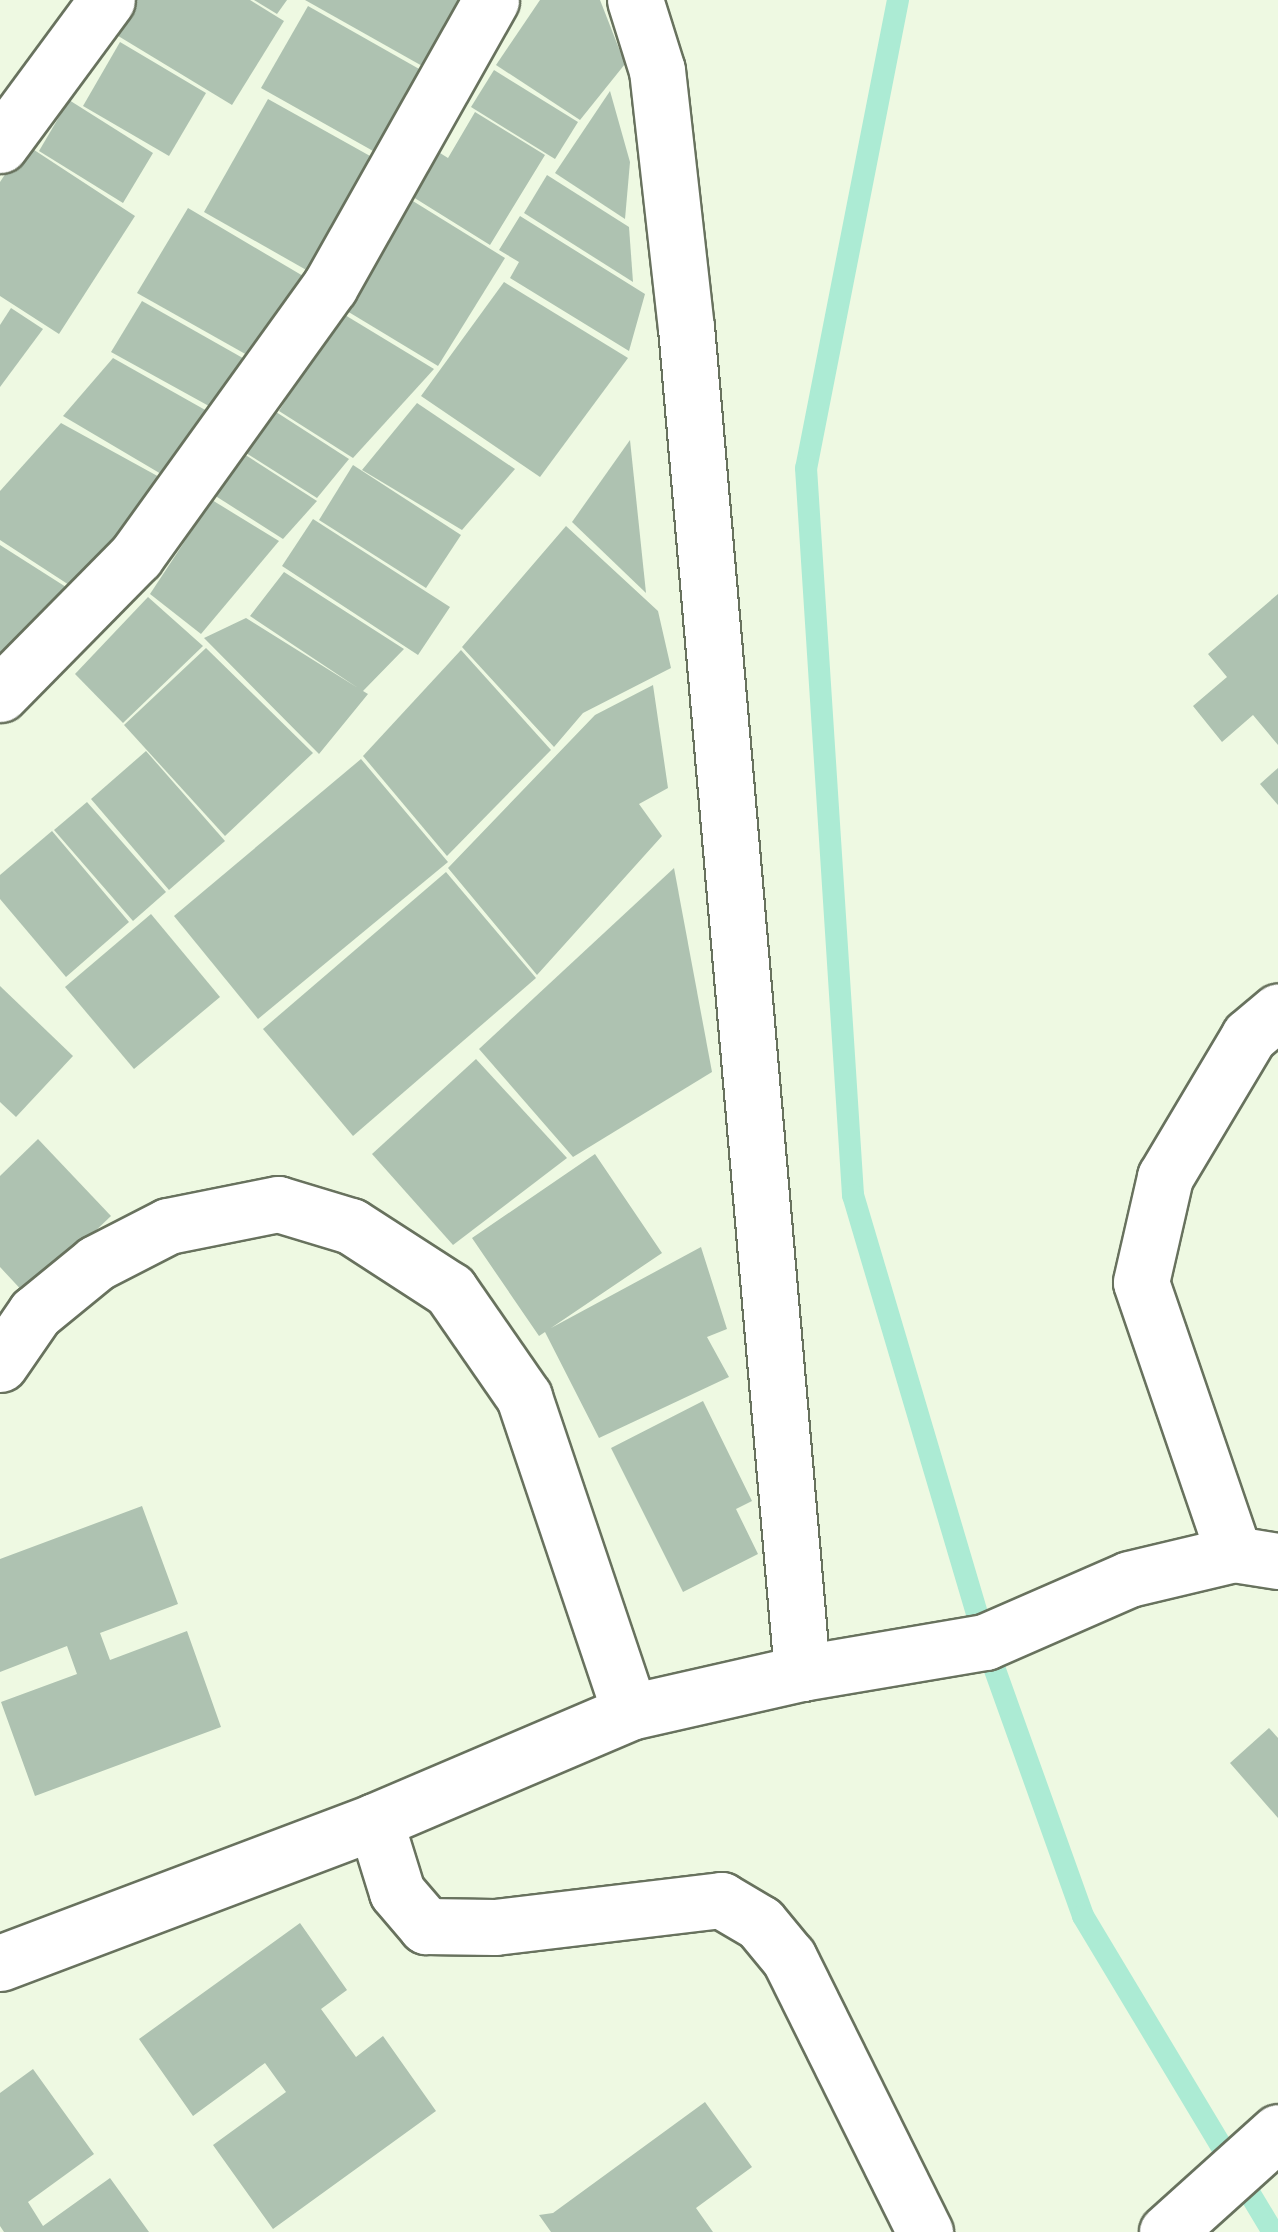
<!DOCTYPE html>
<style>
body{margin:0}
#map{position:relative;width:1278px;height:2232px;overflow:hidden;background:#eef9e2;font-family:Cabin,sans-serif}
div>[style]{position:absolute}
.stream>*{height:22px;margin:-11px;padding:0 11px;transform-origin:11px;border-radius:11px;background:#acebd4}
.building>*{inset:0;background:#aec2b1}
.roads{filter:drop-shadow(2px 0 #68725e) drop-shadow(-2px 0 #68725e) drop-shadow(0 2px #68725e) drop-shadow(0 -2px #68725e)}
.minor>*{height:55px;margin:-27.5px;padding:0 27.5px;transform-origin:27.5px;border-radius:27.5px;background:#fff}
span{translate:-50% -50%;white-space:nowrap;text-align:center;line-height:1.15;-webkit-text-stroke:8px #eef9e2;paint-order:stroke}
</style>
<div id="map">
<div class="stream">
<i style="left:898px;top:0;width:477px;rotate:101.1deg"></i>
<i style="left:806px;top:468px;width:729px;rotate:86.3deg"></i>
<i style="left:853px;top:1195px;width:466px;rotate:73.5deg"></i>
<i style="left:985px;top:1642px;width:291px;rotate:70.3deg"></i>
<i style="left:1083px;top:1916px;width:369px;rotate:59deg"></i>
</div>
<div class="building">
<i style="clip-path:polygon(130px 0,250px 0,284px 21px,232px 105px,110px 31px)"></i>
<i style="clip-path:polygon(254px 0,287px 0,277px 14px)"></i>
<i style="clip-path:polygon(305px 0,460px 0,424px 67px)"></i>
<i style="clip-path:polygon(540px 0,600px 0,625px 64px,580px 120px,496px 65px)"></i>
<i style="clip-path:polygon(308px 6px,428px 74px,382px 156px,261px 88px)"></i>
<i style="clip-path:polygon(120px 42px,206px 93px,169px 156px,83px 106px)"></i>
<i style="clip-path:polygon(494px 70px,578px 122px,555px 159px,471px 107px)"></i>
<i style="clip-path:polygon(610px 91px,630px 162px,625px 219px,555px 173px)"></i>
<i style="clip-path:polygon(268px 99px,388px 166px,324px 280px,204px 212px)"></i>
<i style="clip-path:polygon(69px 100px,153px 153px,123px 203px,39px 151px)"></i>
<i style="clip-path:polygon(475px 112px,545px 155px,490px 245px,413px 197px,440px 153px,448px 158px)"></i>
<i style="clip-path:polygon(25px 144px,135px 216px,59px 334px,0 296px,0 182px)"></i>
<i style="clip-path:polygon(547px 175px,629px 227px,633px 282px,524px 213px)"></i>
<i style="clip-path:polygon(408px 198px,505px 258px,438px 366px,342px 308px)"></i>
<i style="clip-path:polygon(188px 208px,320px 286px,263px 364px,137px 293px)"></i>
<i style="clip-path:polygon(520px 216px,645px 294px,629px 351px,510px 278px,519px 262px,499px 250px)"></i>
<i style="clip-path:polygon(504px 282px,628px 358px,540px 477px,421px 396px)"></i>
<i style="clip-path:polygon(142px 301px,257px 366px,227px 416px,111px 352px)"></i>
<i style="clip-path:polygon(11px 308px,43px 329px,0 387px,0 325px)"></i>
<i style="clip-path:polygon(340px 312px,434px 369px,353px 458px,279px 411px)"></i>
<i style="clip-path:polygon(113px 358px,223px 420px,173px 481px,63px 416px)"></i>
<i style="clip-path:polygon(417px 403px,515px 469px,462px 530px,362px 470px)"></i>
<i style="clip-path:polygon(273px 410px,349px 459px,317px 498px,246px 453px)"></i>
<i style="clip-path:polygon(61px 423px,172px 484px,83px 594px,0 540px,0 491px)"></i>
<i style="clip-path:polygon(630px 440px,646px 593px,572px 522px)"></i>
<i style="clip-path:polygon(241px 452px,317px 501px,283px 539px,214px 495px)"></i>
<i style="clip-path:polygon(353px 465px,461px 535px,426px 588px,319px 520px)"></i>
<i style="clip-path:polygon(212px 500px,279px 541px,201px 634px,150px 594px)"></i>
<i style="clip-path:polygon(313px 519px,450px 607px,418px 655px,282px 566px)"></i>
<i style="clip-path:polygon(566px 526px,658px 611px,671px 668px,583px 713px,554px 747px,462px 647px)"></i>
<i style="clip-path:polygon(0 545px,77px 594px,0 682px)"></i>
<i style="clip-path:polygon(284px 572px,404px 649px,363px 691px,368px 694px,319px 754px,204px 638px,246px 618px,358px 688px,250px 616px)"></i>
<i style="clip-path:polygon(1278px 594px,1278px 745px,1253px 715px,1222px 742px,1193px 706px,1227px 677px,1208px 654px)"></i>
<i style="clip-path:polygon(148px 597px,203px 646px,123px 723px,75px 674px)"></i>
<i style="clip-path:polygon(206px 648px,313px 753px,225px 836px,124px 725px)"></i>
<i style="clip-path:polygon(461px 650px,551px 750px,447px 856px,363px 756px)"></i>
<i style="clip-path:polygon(653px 685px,668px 788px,639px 804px,662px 836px,537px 975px,448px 868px,595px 715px)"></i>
<i style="clip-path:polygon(146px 751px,225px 841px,169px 890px,91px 799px)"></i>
<i style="clip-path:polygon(361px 759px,448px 862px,258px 1019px,174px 916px)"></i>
<i style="clip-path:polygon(1278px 768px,1278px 805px,1260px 784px)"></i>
<i style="clip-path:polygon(87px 802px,166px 892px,133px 921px,54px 830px)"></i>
<i style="clip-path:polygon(52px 831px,129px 922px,66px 977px,0 899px,0 875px)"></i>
<i style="clip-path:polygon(674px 868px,712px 1072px,573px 1157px,479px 1049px)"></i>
<i style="clip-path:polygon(446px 872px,536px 978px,353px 1136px,263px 1029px)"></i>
<i style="clip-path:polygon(151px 914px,220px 997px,134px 1069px,65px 987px)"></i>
<i style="clip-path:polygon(0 986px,73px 1056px,16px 1117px,0 1102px)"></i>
<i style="clip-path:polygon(476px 1059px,567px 1158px,453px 1245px,372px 1154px)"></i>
<i style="clip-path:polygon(38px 1139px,111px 1216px,27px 1296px,0 1267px,0 1176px)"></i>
<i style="clip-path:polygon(595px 1154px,662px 1253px,551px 1328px,701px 1247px,727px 1329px,707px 1337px,729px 1377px,599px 1438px,545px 1332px,539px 1336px,472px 1238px)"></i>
<i style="clip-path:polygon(703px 1401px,752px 1501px,736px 1509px,758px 1554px,683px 1592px,611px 1448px)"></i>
<i style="clip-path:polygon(142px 1506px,178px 1604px,100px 1633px,110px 1660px,187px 1631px,221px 1727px,35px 1796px,1px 1702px,77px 1674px,67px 1646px,0 1672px,0 1559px)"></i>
<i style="clip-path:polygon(1269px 1728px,1278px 1738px,1278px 1818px,1230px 1763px)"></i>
<i style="clip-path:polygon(300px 1923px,347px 1990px,321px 2009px,356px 2057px,383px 2036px,436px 2111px,273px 2229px,213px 2145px,286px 2092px,265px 2063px,193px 2116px,139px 2039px)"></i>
<i style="clip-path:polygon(33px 2069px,94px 2154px,28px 2202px,43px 2226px,110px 2178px,149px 2232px,4px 2232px,0 2226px,0 2093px)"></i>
<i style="clip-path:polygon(705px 2102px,752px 2167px,696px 2208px,713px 2232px,551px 2232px,539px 2215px,553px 2213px)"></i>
</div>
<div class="roads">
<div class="minor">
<i style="left:635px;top:0;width:73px;rotate:72.6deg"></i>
<i style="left:657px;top:70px;width:259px;rotate:83.6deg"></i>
<i style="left:686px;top:327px;width:1351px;rotate:85.07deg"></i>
<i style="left:0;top:145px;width:180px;rotate:-53.6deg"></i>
<i style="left:0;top:694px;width:194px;rotate:-45.4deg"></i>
<i style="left:136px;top:556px;width:332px;rotate:-54.3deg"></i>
<i style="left:330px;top:286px;width:328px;rotate:-60.6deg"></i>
<i style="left:0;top:1364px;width:62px;rotate:-55.5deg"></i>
<i style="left:35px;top:1313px;width:79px;rotate:-39.3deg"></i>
<i style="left:96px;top:1263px;width:81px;rotate:-27.2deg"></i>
<i style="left:168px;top:1226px;width:112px;rotate:-11.3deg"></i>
<i style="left:278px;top:1204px;width:76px;rotate:16.8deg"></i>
<i style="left:351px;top:1226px;width:118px;rotate:32.9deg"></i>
<i style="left:450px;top:1290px;width:130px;rotate:55.3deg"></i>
<i style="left:524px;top:1397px;width:332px;rotate:71.4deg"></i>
<i style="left:1234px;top:1554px;width:287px;rotate:-108.9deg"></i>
<i style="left:1141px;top:1282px;width:108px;rotate:-77.1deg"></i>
<i style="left:1165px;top:1177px;width:164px;rotate:-59.2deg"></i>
<i style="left:1249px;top:1036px;width:38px;rotate:-40deg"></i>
<i style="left:375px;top:1821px;width:74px;rotate:72.8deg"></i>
<i style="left:397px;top:1892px;width:45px;rotate:49.5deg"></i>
<i style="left:426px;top:1926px;width:69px;rotate:0.8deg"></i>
<i style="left:495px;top:1927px;width:228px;rotate:-6.8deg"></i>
<i style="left:721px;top:1900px;width:45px;rotate:30.5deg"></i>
<i style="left:760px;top:1923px;width:45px;rotate:50.4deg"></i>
<i style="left:789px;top:1958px;width:306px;rotate:63.6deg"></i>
<i style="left:0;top:1963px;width:401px;rotate:-20.7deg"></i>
<i style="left:375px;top:1821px;width:277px;rotate:-23.1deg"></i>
<i style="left:630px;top:1712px;width:176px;rotate:-12.8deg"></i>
<i style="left:802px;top:1673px;width:186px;rotate:-9.6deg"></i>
<i style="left:985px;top:1642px;width:157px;rotate:-23.6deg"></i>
<i style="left:1129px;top:1579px;width:108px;rotate:-13.4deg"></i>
<i style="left:1234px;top:1554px;width:45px;rotate:9deg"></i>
<i style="left:1167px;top:2232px;width:149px;rotate:-42deg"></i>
</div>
</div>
</div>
